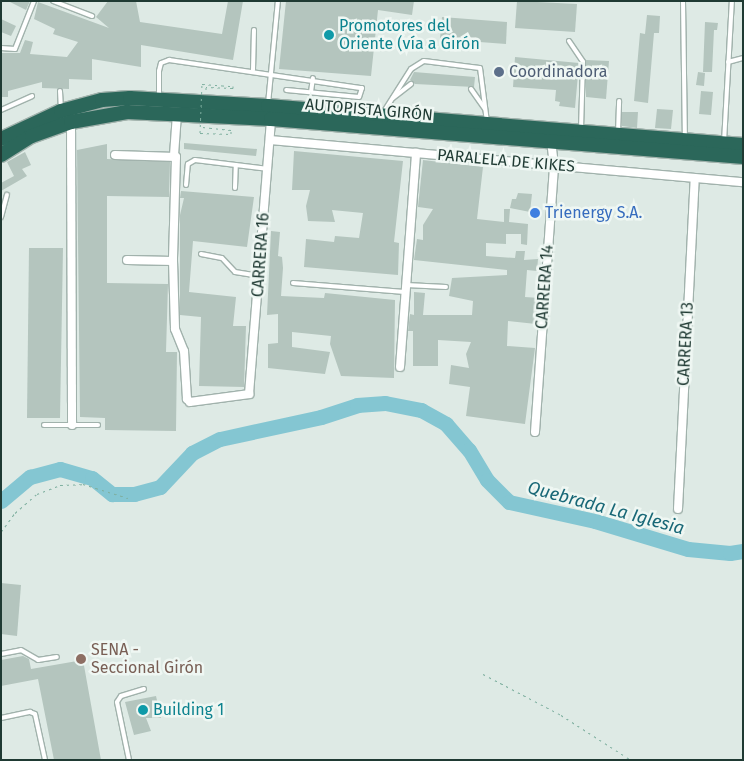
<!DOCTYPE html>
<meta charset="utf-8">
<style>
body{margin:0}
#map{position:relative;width:744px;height:761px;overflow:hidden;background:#deeae5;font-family:"Fira Sans",sans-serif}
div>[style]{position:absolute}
.river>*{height:15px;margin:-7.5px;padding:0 7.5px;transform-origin:7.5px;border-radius:7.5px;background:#84c6d2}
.building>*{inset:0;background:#b4c5be}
.path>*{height:1px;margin-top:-0.5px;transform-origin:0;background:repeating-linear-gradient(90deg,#7eaf9f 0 2.5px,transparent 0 6.5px)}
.roads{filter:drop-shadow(1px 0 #a1b2ac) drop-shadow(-1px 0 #a1b2ac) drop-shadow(0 1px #a1b2ac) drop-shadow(0 -1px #a1b2ac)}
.lane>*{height:4px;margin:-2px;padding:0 2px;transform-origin:2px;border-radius:2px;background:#fff}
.street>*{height:8px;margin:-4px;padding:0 4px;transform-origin:4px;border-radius:4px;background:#fff}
.highway>*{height:14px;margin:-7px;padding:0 7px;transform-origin:7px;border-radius:7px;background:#2b675a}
.path-bridge>*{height:1px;margin-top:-0.5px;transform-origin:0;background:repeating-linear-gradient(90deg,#7eaf9f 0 2.5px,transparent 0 6.5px)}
.dots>*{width:14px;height:14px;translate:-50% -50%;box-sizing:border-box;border:2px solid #eff7f3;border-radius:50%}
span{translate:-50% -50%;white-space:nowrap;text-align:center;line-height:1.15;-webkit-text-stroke:5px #eff7f3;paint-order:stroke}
.culture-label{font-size:16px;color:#0d838f}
.left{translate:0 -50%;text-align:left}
.service-label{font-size:16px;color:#4e5e75}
.street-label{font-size:16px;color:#1f3a33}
.shop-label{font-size:16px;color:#366cbe}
.education-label{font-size:16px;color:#785e54}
.water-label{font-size:18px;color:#196877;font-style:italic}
.frame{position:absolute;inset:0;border:2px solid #1f3a33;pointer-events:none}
</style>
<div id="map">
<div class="river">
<i style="left:1px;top:501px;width:38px;rotate:-40deg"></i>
<i style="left:30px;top:477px;width:31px;rotate:-15deg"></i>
<i style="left:60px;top:469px;width:33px;rotate:16deg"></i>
<i style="left:92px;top:478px;width:26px;rotate:39deg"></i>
<i style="left:112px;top:494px;width:22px"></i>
<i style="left:134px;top:494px;width:27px;rotate:-15deg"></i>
<i style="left:160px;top:487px;width:47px;rotate:-46.7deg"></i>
<i style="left:192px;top:453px;width:31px;rotate:-27deg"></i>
<i style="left:220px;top:439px;width:103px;rotate:-12.3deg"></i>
<i style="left:321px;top:417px;width:38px;rotate:-18deg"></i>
<i style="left:357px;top:405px;width:28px;rotate:-4deg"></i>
<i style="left:385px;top:403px;width:37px;rotate:11deg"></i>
<i style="left:421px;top:410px;width:29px;rotate:29deg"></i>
<i style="left:446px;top:424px;width:35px;rotate:49deg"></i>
<i style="left:469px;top:450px;width:35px;rotate:59deg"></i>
<i style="left:487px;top:480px;width:31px;rotate:45deg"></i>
<i style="left:509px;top:502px;width:88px;rotate:12.5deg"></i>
<i style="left:595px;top:521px;width:97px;rotate:16.8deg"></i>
<i style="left:688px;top:549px;width:42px;rotate:5.4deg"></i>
<i style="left:730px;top:553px;width:13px;rotate:-9deg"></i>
</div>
<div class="building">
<i style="clip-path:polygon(8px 1px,30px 1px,26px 10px)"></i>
<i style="clip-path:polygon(108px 1px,136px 1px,140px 22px,222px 34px,228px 1px,243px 1px,233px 60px,141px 45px,141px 67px,92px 59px,92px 80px,69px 79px,69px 89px,42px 88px,42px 82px,8px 91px,8px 97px,1px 97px,1px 53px,20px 53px,25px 40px,33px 42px,30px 54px,67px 57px,78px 42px,53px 34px,55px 29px,34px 19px,38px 2px,109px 28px,96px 17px)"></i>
<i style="clip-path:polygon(286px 1px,414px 1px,412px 15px,378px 10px,371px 76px,279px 69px)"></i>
<i style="clip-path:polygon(517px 1px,577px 4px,575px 32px,515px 28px)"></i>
<i style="clip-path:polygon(647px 15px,660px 16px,659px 33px,654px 33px,648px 103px,634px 101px,640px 33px,645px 34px)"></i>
<i style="clip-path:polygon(442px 17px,507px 22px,506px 44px,440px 39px)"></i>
<i style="clip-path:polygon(1px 19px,16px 26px,11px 36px,1px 32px)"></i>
<i style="clip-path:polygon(705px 22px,718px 23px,717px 30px,714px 30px,712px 72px,703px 72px)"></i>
<i style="clip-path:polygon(515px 57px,579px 63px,575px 108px,559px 106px,560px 102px,555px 101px,556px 90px,513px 87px)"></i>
<i style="clip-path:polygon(586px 60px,609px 61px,606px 99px,586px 97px)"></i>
<i style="clip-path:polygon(414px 72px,475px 77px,474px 87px,415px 84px,410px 80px)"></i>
<i style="clip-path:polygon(698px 72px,705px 73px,704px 86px,696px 85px)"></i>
<i style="clip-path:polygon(701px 91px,713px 92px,711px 115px,699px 114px)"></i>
<i style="clip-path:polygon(657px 109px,673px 110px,671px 129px,655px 128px)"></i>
<i style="clip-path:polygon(622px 112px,638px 112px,637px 128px,622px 126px)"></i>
<i style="clip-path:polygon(184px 143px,257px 149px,256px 156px,184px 149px)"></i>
<i style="clip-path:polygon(107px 144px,107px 159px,170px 162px,169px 197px,107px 196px,107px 283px,168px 284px,166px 352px,177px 352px,176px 431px,105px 430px,105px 418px,80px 417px,77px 150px)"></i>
<i style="clip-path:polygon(294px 151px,403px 161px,394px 242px,399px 243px,398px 275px,304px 267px,306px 239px,334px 242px,335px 236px,359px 238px,363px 213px,332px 210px,335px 222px,308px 221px,306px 206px,310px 190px,292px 190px)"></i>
<i style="clip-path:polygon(25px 152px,31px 165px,22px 169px,27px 176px,1px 191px,1px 183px,14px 176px,7px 162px)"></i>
<i style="clip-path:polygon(423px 160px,483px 167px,477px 219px,504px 222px,504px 209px,510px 209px,509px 222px,528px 224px,527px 245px,521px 244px,521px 234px,506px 234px,506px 244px,486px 243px,486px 256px,515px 258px,516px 251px,525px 251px,524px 260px,538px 259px,537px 271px,527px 270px,525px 297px,539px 298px,536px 324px,508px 321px,507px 346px,535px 348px,525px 424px,466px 416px,470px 387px,449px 384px,451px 365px,469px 368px,466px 354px,471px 342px,438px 340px,438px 366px,413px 366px,413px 331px,408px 331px,410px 314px,414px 315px,414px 292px,425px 293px,423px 315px,472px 315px,473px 301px,449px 296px,452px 278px,507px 275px,507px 270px,414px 260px,417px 239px,423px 240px,423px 225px,433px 209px,418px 207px)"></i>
<i style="clip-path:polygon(181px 191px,254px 197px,247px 247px,193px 241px,189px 292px,236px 297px,233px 326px,246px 326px,244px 387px,199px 386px,201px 317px,180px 315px,180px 215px,184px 198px,180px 198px)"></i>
<i style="clip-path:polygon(518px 193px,532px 194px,530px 212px,510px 208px,512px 199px,516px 199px)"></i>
<i style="clip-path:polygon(271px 231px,280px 232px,278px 256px,282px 257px,283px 268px,281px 296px,324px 298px,325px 293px,395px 300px,394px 378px,341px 376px,330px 344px,331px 336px,292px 332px,292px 347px,330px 352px,325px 374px,268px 368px,268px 344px,278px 343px,278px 314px,267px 315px)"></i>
<i style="clip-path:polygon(29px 248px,63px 248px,60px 418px,27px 418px)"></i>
<i style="clip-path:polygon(1px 583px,21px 585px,17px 636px,1px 634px)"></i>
<i style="clip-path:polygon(23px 656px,29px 659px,31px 669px,83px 660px,101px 760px,54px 760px,38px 679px,1px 686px,1px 660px)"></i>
<i style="clip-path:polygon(156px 696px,161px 718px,146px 718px,151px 731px,134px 735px,125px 702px)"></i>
</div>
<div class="path">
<i style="left:202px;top:84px;width:31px;rotate:4deg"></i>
<i style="left:233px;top:86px;width:2px;rotate:90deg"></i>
<i style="left:233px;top:88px;width:27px;rotate:-178deg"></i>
<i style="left:206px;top:87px;width:4px;rotate:90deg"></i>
<i style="left:200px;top:133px;width:31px;rotate:2deg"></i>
<i style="left:231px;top:134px;width:4px;rotate:-90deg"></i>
<i style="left:231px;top:130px;width:29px;rotate:-174deg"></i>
<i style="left:1px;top:532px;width:24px;rotate:-54deg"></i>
<i style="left:15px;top:513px;width:29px;rotate:-41deg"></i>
<i style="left:37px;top:494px;width:25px;rotate:-21deg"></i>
<i style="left:60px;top:485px;width:23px;rotate:-2deg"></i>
<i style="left:83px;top:484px;width:47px;rotate:17.3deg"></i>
<i style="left:483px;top:674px;width:88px;rotate:27.7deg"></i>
<i style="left:561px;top:715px;width:83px;rotate:32.7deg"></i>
</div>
<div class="roads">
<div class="lane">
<i style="left:53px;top:1px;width:42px;rotate:21deg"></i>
<i style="left:683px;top:1px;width:137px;rotate:89.2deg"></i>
<i style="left:569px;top:41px;width:25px;rotate:56deg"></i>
<i style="left:583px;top:62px;width:67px;rotate:91.7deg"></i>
<i style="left:1px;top:48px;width:14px;rotate:4deg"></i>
<i style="left:15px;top:49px;width:52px;rotate:-68.4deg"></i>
<i style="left:728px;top:62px;width:16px;rotate:-15deg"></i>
<i style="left:253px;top:70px;width:40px;rotate:-88.6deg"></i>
<i style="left:471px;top:89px;width:24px;rotate:55deg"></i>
<i style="left:60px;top:91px;width:18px;rotate:87deg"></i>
<i style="left:311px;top:92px;width:14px;rotate:-82deg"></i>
<i style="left:159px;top:96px;width:25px;rotate:-90deg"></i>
<i style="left:159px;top:71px;width:8px;rotate:-76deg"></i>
<i style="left:161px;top:63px;width:9px;rotate:-21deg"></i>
<i style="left:169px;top:60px;width:195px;rotate:8.3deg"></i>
<i style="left:362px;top:88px;width:9px;rotate:108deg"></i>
<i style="left:359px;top:97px;width:73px;rotate:-174.5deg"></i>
<i style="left:393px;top:98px;width:23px;rotate:-38deg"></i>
<i style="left:268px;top:104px;width:103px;rotate:-84.5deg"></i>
<i style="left:1px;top:110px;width:34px;rotate:-24deg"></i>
<i style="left:383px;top:113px;width:52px;rotate:-57.5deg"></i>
<i style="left:411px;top:69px;width:15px;rotate:-32deg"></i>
<i style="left:424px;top:61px;width:56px;rotate:7.1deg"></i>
<i style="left:480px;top:68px;width:54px;rotate:82.6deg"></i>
<i style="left:618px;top:133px;width:32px;rotate:-88deg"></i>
<i style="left:724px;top:142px;width:141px;rotate:-86.8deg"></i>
<i style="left:186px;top:185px;width:21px;rotate:-85deg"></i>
<i style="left:188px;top:164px;width:8px;rotate:-30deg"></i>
<i style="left:195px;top:160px;width:74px;rotate:7deg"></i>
<i style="left:235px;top:188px;width:23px;rotate:-88deg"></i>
<i style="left:1px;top:217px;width:23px;rotate:-75deg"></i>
<i style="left:201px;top:254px;width:21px;rotate:11deg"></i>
<i style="left:222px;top:258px;width:19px;rotate:47deg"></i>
<i style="left:235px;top:272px;width:25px;rotate:9deg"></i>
<i style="left:293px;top:283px;width:112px;rotate:4.6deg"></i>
<i style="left:406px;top:285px;width:40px;rotate:2.9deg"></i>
<i style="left:44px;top:425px;width:54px"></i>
<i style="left:1px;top:654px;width:20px;rotate:-11deg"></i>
<i style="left:21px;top:650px;width:20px;rotate:30deg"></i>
<i style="left:38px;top:660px;width:19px;rotate:-9deg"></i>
<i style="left:1px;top:718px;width:30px;rotate:-12deg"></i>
<i style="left:30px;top:712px;width:5px;rotate:22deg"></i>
<i style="left:35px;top:714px;width:47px;rotate:77.7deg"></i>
<i style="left:129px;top:760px;width:59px;rotate:-101.7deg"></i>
<i style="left:117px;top:702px;width:7px;rotate:-56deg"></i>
<i style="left:121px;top:696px;width:24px;rotate:-17deg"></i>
</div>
<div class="street">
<i style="left:71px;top:122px;width:303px;rotate:89.8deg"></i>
<i style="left:270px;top:140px;width:475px;rotate:5.1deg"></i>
<i style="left:115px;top:155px;width:61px;rotate:1.9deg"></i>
<i style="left:176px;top:157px;width:104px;rotate:91.7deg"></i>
<i style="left:174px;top:155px;width:41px;rotate:-85.8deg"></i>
<i style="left:127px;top:260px;width:46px;rotate:1.2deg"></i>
<i style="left:173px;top:261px;width:68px;rotate:88.3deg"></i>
<i style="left:175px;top:329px;width:24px;rotate:68deg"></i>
<i style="left:184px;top:351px;width:48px;rotate:86.4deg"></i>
<i style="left:187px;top:399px;width:4px;rotate:45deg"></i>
<i style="left:190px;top:402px;width:60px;rotate:-7.7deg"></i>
<i style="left:249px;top:394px;width:276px;rotate:-85.4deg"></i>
<i style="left:400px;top:367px;width:215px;rotate:-85.7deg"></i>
<i style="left:535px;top:432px;width:268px;rotate:-85.9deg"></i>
<i style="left:554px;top:165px;width:23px;rotate:-97deg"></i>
<i style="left:678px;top:509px;width:330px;rotate:-87.1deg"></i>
</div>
<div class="highway">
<i style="left:1px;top:139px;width:66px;rotate:-25deg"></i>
<i style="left:61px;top:111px;width:42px;rotate:-15deg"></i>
<i style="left:102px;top:100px;width:28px;rotate:-4deg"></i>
<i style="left:130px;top:98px;width:138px;rotate:3.3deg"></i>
<i style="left:268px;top:106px;width:477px;rotate:4.7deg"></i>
<i style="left:1px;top:155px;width:36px;rotate:-32deg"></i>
<i style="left:32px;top:136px;width:41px;rotate:-19.7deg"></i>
<i style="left:71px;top:122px;width:57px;rotate:-10.1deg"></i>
<i style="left:127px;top:112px;width:144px;rotate:2.8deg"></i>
<i style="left:271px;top:119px;width:474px;rotate:4.6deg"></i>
</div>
</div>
<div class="path-bridge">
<i style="left:200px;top:133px;width:49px;rotate:-87.7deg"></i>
</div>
<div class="dots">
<i style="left:329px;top:35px;background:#0f9aa8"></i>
<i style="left:499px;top:72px;background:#5c6f8a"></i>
<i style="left:535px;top:213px;background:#3f7fe0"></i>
<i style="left:81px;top:659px;background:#8d6e63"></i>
<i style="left:143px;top:710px;background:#0f9aa8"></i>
</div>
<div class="culture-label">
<span class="left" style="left:339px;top:35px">Promotores del<br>Oriente (vía a Girón</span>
<span class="left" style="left:153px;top:710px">Building 1</span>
</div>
<div class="service-label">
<span class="left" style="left:509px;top:72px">Coordinadora</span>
</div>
<div class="street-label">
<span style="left:369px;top:110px;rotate:5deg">AUTOPISTA GIRÓN</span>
<span style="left:506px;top:161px;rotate:5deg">PARALELA DE KIKES</span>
<span style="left:261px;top:255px;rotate:-86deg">CARRERA 16</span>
<span style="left:545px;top:287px;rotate:-86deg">CARRERA 14</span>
<span style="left:686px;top:344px;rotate:-87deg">CARRERA 13</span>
</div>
<div class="shop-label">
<span class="left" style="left:545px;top:213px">Trienergy S.A.</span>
</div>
<div class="education-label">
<span class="left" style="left:91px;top:659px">SENA -<br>Seccional Girón</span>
</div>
<div class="water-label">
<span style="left:606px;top:508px;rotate:15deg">Quebrada La Iglesia</span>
</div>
<div class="frame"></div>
</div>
